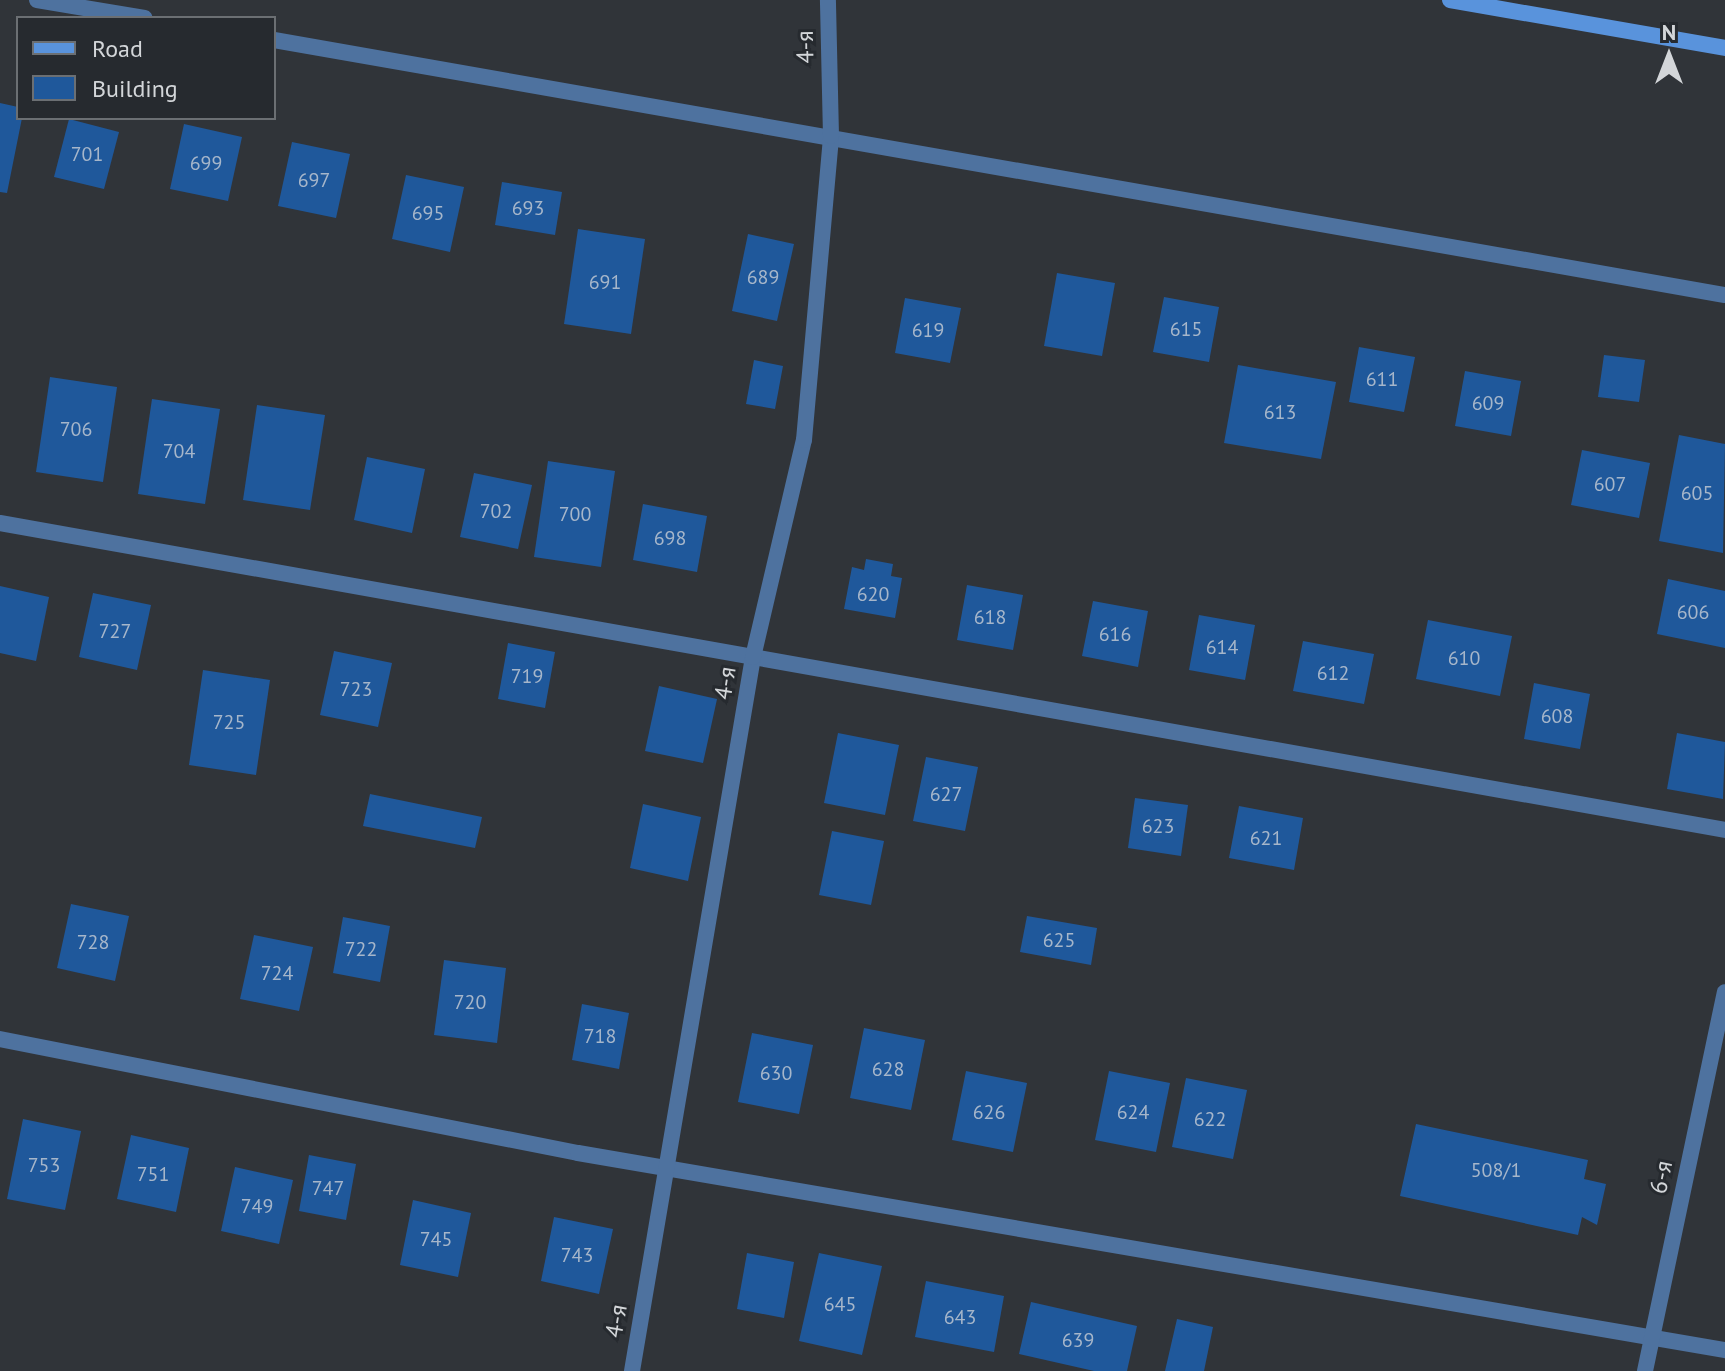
<!DOCTYPE html>
<meta charset="utf-8">
<style>
body{margin:0}
#map{position:relative;width:1725px;height:1371px;overflow:hidden;background:#303439;font-family:"PT Sans",sans-serif}
div>[style]{position:absolute}
.building>*{inset:0;background:#1f589b}
.street>*{height:16px;margin:-8px;padding:0 8px;transform-origin:8px;border-radius:8px;background:#4e729f}
.secondary>*{height:16px;margin:-8px;padding:0 8px;transform-origin:8px;border-radius:8px;background:#5993dc}
span{translate:-50% -50%;white-space:nowrap;text-align:center;line-height:1.15;-webkit-text-stroke:6px #262a2f;paint-order:stroke}
.number-label{font-size:20px;color:#a6b6ca}
.number-label span{-webkit-text-stroke-width:0}
.street-label{font-size:24px;color:#d3d6d9}
.legend{position:absolute;left:16px;top:16px;width:260px;height:104px;box-sizing:border-box;background:#262a2f;border:2px solid #6b6f73;margin:0;padding:10px 14px;list-style:none;font-size:24px;color:#d3d6d9}
.legend li{display:flex;align-items:center;gap:16px;height:40px}
.legend b{width:40px;border:2px solid #6b6f73}
.north{position:absolute;left:1629px;top:16px;width:80px;height:80px;-webkit-text-stroke:6px #262a2f;paint-order:stroke;rotate:0deg;font-size:22px;font-weight:700;line-height:32px;text-align:center;color:#d3d6d9}
.north::after{content:'';display:block;margin:auto;width:28px;height:36px;background:#d3d6d9;clip-path:polygon(50% 0,100% 100%,50% 72%,0 100%)}
</style>
<div id="map">
<div class="building">
<i style="clip-path:polygon(0 103px,18px 107px,18px 118px,22px 118px,7px 193px,0 192px)"></i>
<i style="clip-path:polygon(69px 119px,119px 132px,104px 189px,54px 177px)"></i>
<i style="clip-path:polygon(184px 124px,242px 137px,228px 201px,170px 189px)"></i>
<i style="clip-path:polygon(292px 142px,350px 154px,336px 218px,278px 206px)"></i>
<i style="clip-path:polygon(406px 175px,464px 187px,450px 252px,392px 239px)"></i>
<i style="clip-path:polygon(502px 182px,562px 192px,555px 235px,495px 225px)"></i>
<i style="clip-path:polygon(578px 229px,645px 239px,631px 334px,564px 324px)"></i>
<i style="clip-path:polygon(748px 234px,794px 244px,777px 321px,732px 311px)"></i>
<i style="clip-path:polygon(1057px 273px,1115px 283px,1102px 356px,1044px 346px)"></i>
<i style="clip-path:polygon(1164px 297px,1219px 307px,1209px 362px,1153px 352px)"></i>
<i style="clip-path:polygon(905px 298px,961px 308px,950px 363px,895px 353px)"></i>
<i style="clip-path:polygon(1359px 347px,1415px 357px,1404px 412px,1349px 402px)"></i>
<i style="clip-path:polygon(1604px 355px,1645px 360px,1639px 402px,1598px 397px)"></i>
<i style="clip-path:polygon(754px 360px,783px 366px,775px 409px,746px 404px)"></i>
<i style="clip-path:polygon(1238px 365px,1336px 382px,1321px 459px,1224px 443px)"></i>
<i style="clip-path:polygon(1465px 371px,1521px 381px,1511px 436px,1455px 426px)"></i>
<i style="clip-path:polygon(50px 377px,117px 387px,103px 482px,36px 472px)"></i>
<i style="clip-path:polygon(152px 399px,220px 409px,205px 504px,138px 494px)"></i>
<i style="clip-path:polygon(257px 405px,325px 415px,310px 510px,243px 500px)"></i>
<i style="clip-path:polygon(1679px 435px,1725px 444px,1723px 553px,1659px 541px)"></i>
<i style="clip-path:polygon(1582px 450px,1650px 463px,1639px 518px,1571px 505px)"></i>
<i style="clip-path:polygon(367px 457px,425px 469px,412px 533px,354px 520px)"></i>
<i style="clip-path:polygon(548px 461px,615px 471px,601px 567px,534px 557px)"></i>
<i style="clip-path:polygon(474px 473px,532px 485px,518px 549px,460px 537px)"></i>
<i style="clip-path:polygon(643px 504px,707px 516px,697px 572px,633px 560px)"></i>
<i style="clip-path:polygon(866px 559px,893px 564px,891px 576px,902px 578px,895px 618px,844px 609px,852px 567px,864px 570px)"></i>
<i style="clip-path:polygon(1668px 579px,1725px 591px,1725px 648px,1657px 634px)"></i>
<i style="clip-path:polygon(967px 585px,1023px 595px,1013px 650px,957px 640px)"></i>
<i style="clip-path:polygon(0 586px,49px 597px,36px 661px,0 653px)"></i>
<i style="clip-path:polygon(93px 593px,151px 605px,137px 670px,79px 657px)"></i>
<i style="clip-path:polygon(1093px 601px,1148px 611px,1138px 667px,1082px 656px)"></i>
<i style="clip-path:polygon(1199px 615px,1255px 625px,1245px 680px,1189px 670px)"></i>
<i style="clip-path:polygon(1428px 620px,1512px 636px,1500px 696px,1416px 679px)"></i>
<i style="clip-path:polygon(1303px 641px,1374px 654px,1364px 704px,1293px 691px)"></i>
<i style="clip-path:polygon(508px 643px,555px 652px,545px 708px,498px 699px)"></i>
<i style="clip-path:polygon(334px 651px,392px 663px,378px 727px,320px 715px)"></i>
<i style="clip-path:polygon(203px 670px,270px 680px,256px 775px,189px 765px)"></i>
<i style="clip-path:polygon(1534px 683px,1590px 694px,1580px 749px,1524px 739px)"></i>
<i style="clip-path:polygon(659px 686px,717px 699px,703px 763px,645px 751px)"></i>
<i style="clip-path:polygon(838px 733px,899px 745px,885px 815px,824px 803px)"></i>
<i style="clip-path:polygon(1677px 733px,1725px 742px,1723px 799px,1667px 789px)"></i>
<i style="clip-path:polygon(926px 757px,978px 767px,965px 831px,913px 821px)"></i>
<i style="clip-path:polygon(370px 794px,482px 817px,475px 848px,363px 826px)"></i>
<i style="clip-path:polygon(1135px 798px,1188px 805px,1181px 856px,1128px 848px)"></i>
<i style="clip-path:polygon(643px 804px,701px 817px,688px 881px,630px 868px)"></i>
<i style="clip-path:polygon(1239px 806px,1303px 818px,1294px 870px,1229px 858px)"></i>
<i style="clip-path:polygon(832px 831px,884px 841px,871px 905px,819px 895px)"></i>
<i style="clip-path:polygon(71px 904px,129px 916px,115px 981px,57px 968px)"></i>
<i style="clip-path:polygon(1027px 916px,1097px 928px,1091px 965px,1020px 952px)"></i>
<i style="clip-path:polygon(343px 917px,390px 926px,380px 982px,333px 973px)"></i>
<i style="clip-path:polygon(254px 935px,313px 947px,299px 1011px,240px 999px)"></i>
<i style="clip-path:polygon(444px 960px,506px 968px,497px 1043px,434px 1035px)"></i>
<i style="clip-path:polygon(582px 1004px,629px 1013px,619px 1069px,572px 1060px)"></i>
<i style="clip-path:polygon(864px 1028px,925px 1040px,911px 1110px,850px 1098px)"></i>
<i style="clip-path:polygon(752px 1033px,813px 1045px,799px 1114px,738px 1102px)"></i>
<i style="clip-path:polygon(966px 1071px,1027px 1083px,1013px 1152px,952px 1140px)"></i>
<i style="clip-path:polygon(1109px 1071px,1170px 1083px,1156px 1152px,1095px 1140px)"></i>
<i style="clip-path:polygon(1186px 1078px,1247px 1090px,1233px 1159px,1172px 1147px)"></i>
<i style="clip-path:polygon(23px 1119px,81px 1131px,65px 1210px,7px 1199px)"></i>
<i style="clip-path:polygon(1416px 1124px,1588px 1160px,1584px 1179px,1606px 1184px,1597px 1225px,1582px 1217px,1578px 1235px,1400px 1196px)"></i>
<i style="clip-path:polygon(131px 1135px,189px 1148px,176px 1212px,117px 1199px)"></i>
<i style="clip-path:polygon(309px 1155px,356px 1164px,346px 1220px,299px 1211px)"></i>
<i style="clip-path:polygon(235px 1167px,293px 1180px,279px 1244px,221px 1231px)"></i>
<i style="clip-path:polygon(413px 1200px,471px 1213px,458px 1277px,400px 1265px)"></i>
<i style="clip-path:polygon(554px 1217px,613px 1229px,599px 1294px,541px 1281px)"></i>
<i style="clip-path:polygon(747px 1253px,794px 1262px,784px 1318px,737px 1309px)"></i>
<i style="clip-path:polygon(819px 1253px,882px 1266px,862px 1355px,799px 1341px)"></i>
<i style="clip-path:polygon(926px 1281px,1004px 1296px,994px 1352px,915px 1337px)"></i>
<i style="clip-path:polygon(1031px 1302px,1137px 1326px,1127px 1371px,1094px 1371px,1019px 1354px)"></i>
<i style="clip-path:polygon(1177px 1319px,1213px 1327px,1204px 1371px,1165px 1371px)"></i>
</div>
<div class="street">
<i style="left:37px;top:0;width:109px;rotate:9.5deg"></i>
<i style="left:274px;top:40px;width:1473px;rotate:9.97deg"></i>
<i style="left:0;top:523px;width:1752px;rotate:10.09deg"></i>
<i style="left:0;top:1039px;width:589px;rotate:11.16deg"></i>
<i style="left:578px;top:1153px;width:1164px;rotate:9.75deg"></i>
<i style="left:632px;top:1371px;width:724px;rotate:-80.38deg"></i>
<i style="left:753px;top:657px;width:223px;rotate:-76.8deg"></i>
<i style="left:804px;top:440px;width:305px;rotate:-84.9deg"></i>
<i style="left:831px;top:136px;width:136px;rotate:-91.3deg"></i>
<i style="left:1645px;top:1371px;width:387px;rotate:-78.1deg"></i>
</div>
<div class="secondary">
<i style="left:1450px;top:0;width:279px;rotate:9.9deg"></i>
</div>
<div class="number-label">
<span style="left:87px;top:154px">701</span>
<span style="left:206px;top:163px">699</span>
<span style="left:314px;top:180px">697</span>
<span style="left:528px;top:208px">693</span>
<span style="left:428px;top:213px">695</span>
<span style="left:763px;top:277px">689</span>
<span style="left:605px;top:282px">691</span>
<span style="left:1186px;top:329px">615</span>
<span style="left:928px;top:330px">619</span>
<span style="left:1382px;top:379px">611</span>
<span style="left:1488px;top:403px">609</span>
<span style="left:1280px;top:412px">613</span>
<span style="left:76px;top:429px">706</span>
<span style="left:179px;top:451px">704</span>
<span style="left:1610px;top:484px">607</span>
<span style="left:1697px;top:493px">605</span>
<span style="left:496px;top:511px">702</span>
<span style="left:575px;top:514px">700</span>
<span style="left:670px;top:538px">698</span>
<span style="left:873px;top:594px">620</span>
<span style="left:1693px;top:612px">606</span>
<span style="left:990px;top:617px">618</span>
<span style="left:115px;top:631px">727</span>
<span style="left:1115px;top:634px">616</span>
<span style="left:1222px;top:647px">614</span>
<span style="left:1464px;top:658px">610</span>
<span style="left:1333px;top:673px">612</span>
<span style="left:527px;top:676px">719</span>
<span style="left:356px;top:689px">723</span>
<span style="left:1557px;top:716px">608</span>
<span style="left:229px;top:722px">725</span>
<span style="left:946px;top:794px">627</span>
<span style="left:1158px;top:826px">623</span>
<span style="left:1266px;top:838px">621</span>
<span style="left:1059px;top:940px">625</span>
<span style="left:93px;top:942px">728</span>
<span style="left:361px;top:949px">722</span>
<span style="left:277px;top:973px">724</span>
<span style="left:470px;top:1002px">720</span>
<span style="left:600px;top:1036px">718</span>
<span style="left:888px;top:1069px">628</span>
<span style="left:776px;top:1073px">630</span>
<span style="left:989px;top:1112px">626</span>
<span style="left:1133px;top:1112px">624</span>
<span style="left:1210px;top:1119px">622</span>
<span style="left:44px;top:1165px">753</span>
<span style="left:1496px;top:1170px">508/1</span>
<span style="left:153px;top:1174px">751</span>
<span style="left:328px;top:1188px">747</span>
<span style="left:257px;top:1206px">749</span>
<span style="left:436px;top:1239px">745</span>
<span style="left:577px;top:1255px">743</span>
<span style="left:840px;top:1304px">645</span>
<span style="left:960px;top:1317px">643</span>
<span style="left:1078px;top:1340px">639</span>
</div>
<div class="street-label">
<span style="left:805px;top:47px;rotate:-91deg">4-я</span>
<span style="left:725px;top:683px;rotate:-81deg">4-я</span>
<span style="left:1661px;top:1177px;rotate:-78deg">6-я</span>
<span style="left:616px;top:1321px;rotate:-80deg">4-я</span>
</div>
<ul class="legend">
<li><b style="height:10px;background:#5993dc"></b>Road</li>
<li><b style="height:22px;background:#1f589b"></b>Building</li>
</ul>
<div class="north">N</div>
</div>
